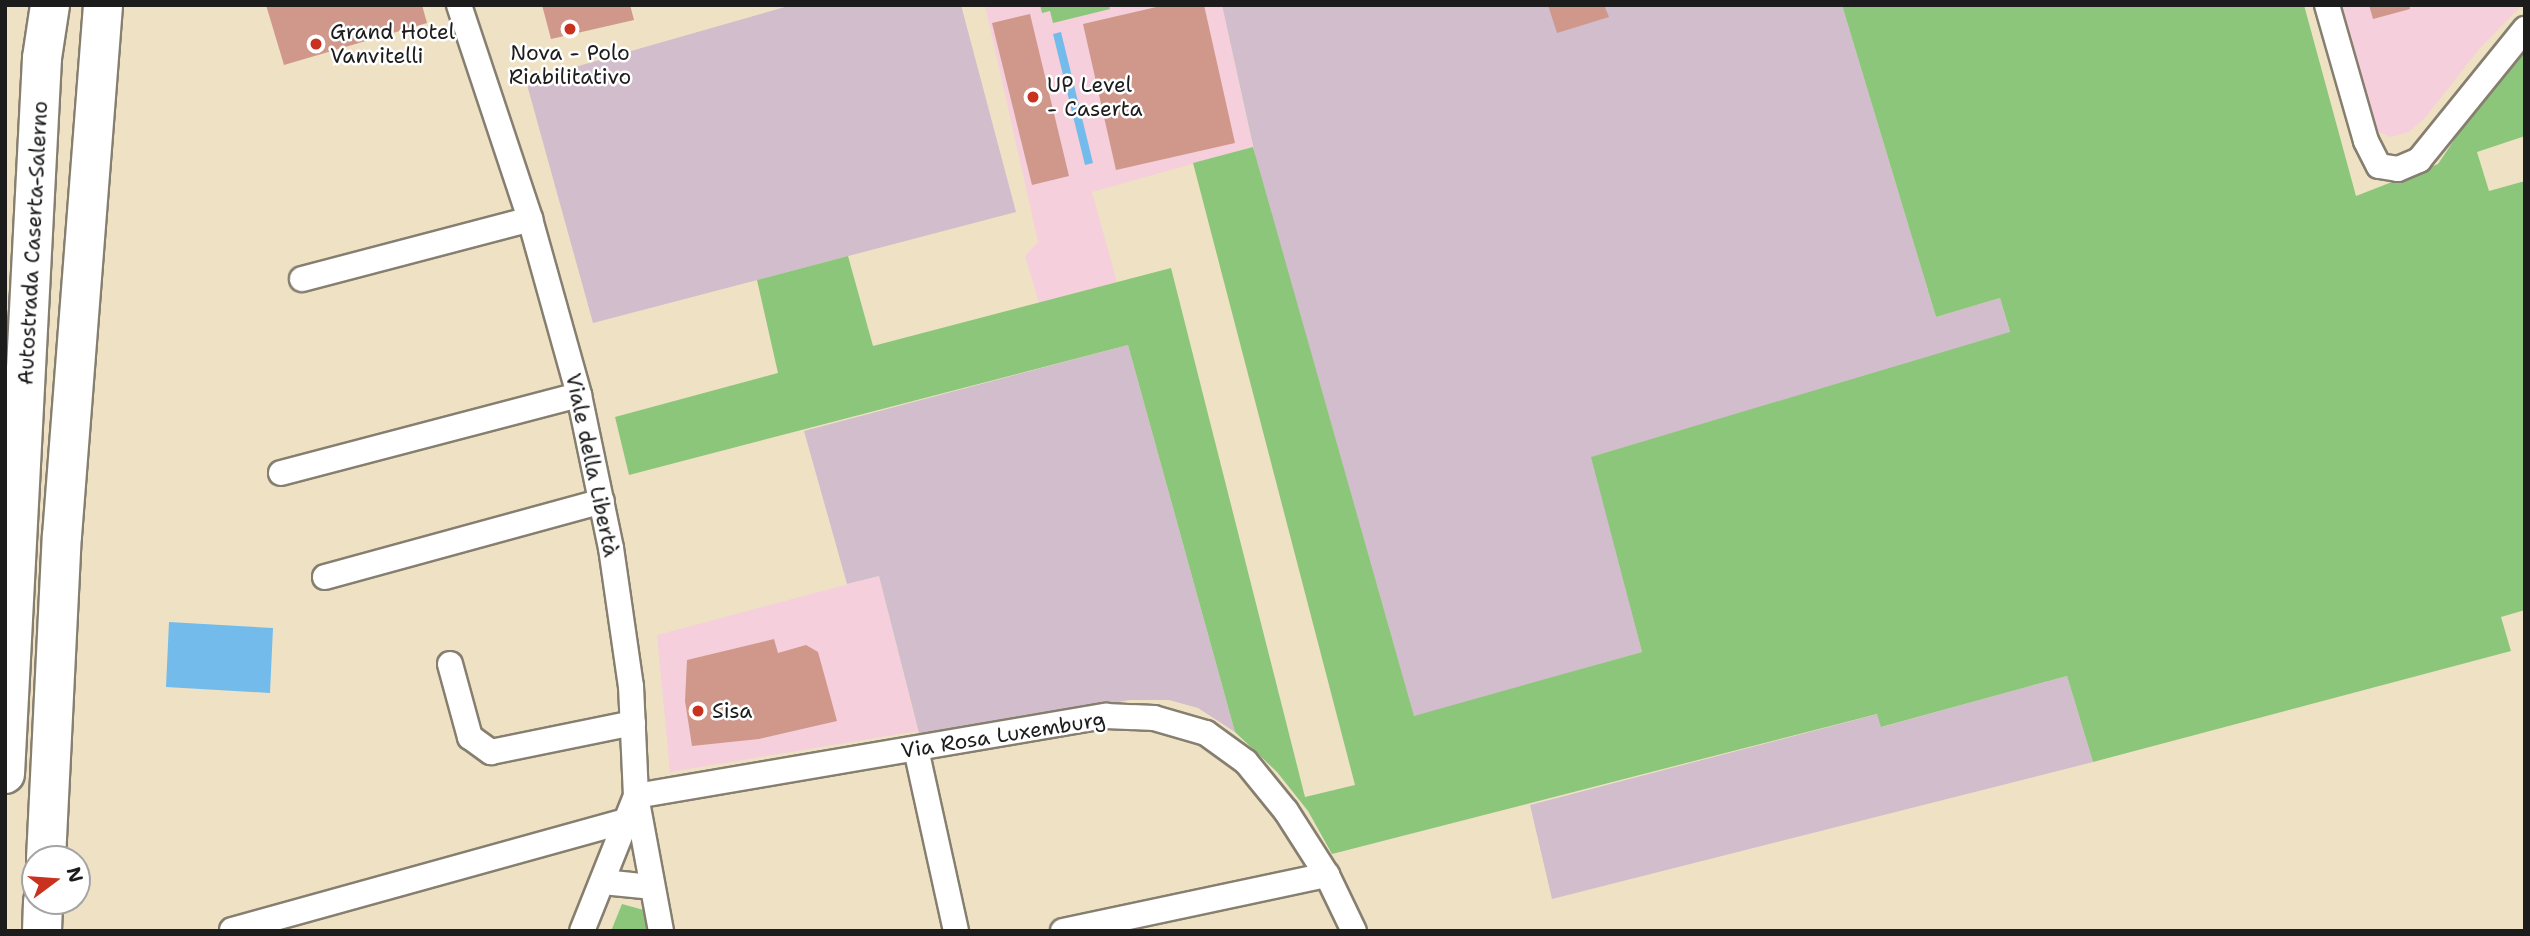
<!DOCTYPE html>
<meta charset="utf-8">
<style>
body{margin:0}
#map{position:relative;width:2530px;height:936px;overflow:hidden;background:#efe2c4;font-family:"Shantell Sans",sans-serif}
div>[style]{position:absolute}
.built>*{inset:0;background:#f5cfdb}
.industrial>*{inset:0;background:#d1bdcc}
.green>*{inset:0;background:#8cc67a}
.water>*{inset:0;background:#73bbeb}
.building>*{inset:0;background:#d0978b}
.roads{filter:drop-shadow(2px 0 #867f70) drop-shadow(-2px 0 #867f70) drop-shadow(0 2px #867f70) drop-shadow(0 -2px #867f70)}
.minor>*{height:24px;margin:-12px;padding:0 12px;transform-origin:12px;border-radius:12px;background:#fff}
.motorway>*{height:38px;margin:-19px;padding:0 19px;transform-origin:19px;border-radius:19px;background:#fff}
.dots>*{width:19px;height:19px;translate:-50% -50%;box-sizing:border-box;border:4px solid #fff;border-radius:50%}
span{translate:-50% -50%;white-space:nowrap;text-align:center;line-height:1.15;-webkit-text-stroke:5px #fff;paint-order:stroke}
.poi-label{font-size:21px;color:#1c1c1c}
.left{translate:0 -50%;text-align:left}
.street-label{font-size:21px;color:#1c1c1c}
.frame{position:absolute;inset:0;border:7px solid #1c1c1c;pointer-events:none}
.north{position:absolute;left:21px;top:845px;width:70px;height:70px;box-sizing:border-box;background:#fff;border:2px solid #a4a4a4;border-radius:50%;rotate:74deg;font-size:19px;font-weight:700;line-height:28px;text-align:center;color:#1c1c1c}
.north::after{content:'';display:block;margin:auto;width:24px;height:32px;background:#c8321e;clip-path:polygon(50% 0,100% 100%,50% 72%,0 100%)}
</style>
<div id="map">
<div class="built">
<i style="clip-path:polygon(985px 5px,1222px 5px,1253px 147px,1092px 192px,1117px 282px,1039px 303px,1025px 256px,1038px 242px)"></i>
<i style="clip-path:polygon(2340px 5px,2522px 5px,2480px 48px,2424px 119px,2409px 132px,2390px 137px,2373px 129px)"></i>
<i style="clip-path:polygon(879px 576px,918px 731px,670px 772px,657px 635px)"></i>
</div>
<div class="industrial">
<i style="clip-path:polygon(792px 5px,961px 5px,1016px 212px,593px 323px,526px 81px)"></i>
<i style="clip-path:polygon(1222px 5px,1842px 5px,1936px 317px,2000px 298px,2010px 333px,1592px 457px,1642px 652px,1414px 717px,1256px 159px)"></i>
<i style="clip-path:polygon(1128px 345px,1235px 732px,1198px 708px,1169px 700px,1129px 700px,921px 741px,879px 576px,847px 584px,804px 431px)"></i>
<i style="clip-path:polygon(2067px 676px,2093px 762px,1552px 899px,1530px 805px,1878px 714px,1882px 727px)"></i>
</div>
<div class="green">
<i style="clip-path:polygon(1040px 5px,1109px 5px,1110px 9px,1053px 23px,1050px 11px,1042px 13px)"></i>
<i style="clip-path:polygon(1842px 5px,2304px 5px,2356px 196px,2438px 164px,2483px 97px,2525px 48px,2525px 136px,2477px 152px,2489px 191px,2525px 181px,2525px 610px,2501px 617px,2511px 651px,2093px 762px,2067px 676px,1881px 727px,1877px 714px,1332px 854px,1308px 811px,1277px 772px,1235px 732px,1128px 345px,629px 475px,615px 417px,778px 373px,757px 280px,848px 256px,873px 346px,1171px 268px,1305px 797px,1355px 785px,1193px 163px,1253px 147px,1414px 716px,1642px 652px,1591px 457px,2010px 332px,2000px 298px,1936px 317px)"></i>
<i style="clip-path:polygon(622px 904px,658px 914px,661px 931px,611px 931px)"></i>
</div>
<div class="water">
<i style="clip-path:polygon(1061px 32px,1093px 163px,1085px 165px,1053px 34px)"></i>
<i style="clip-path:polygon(169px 622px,273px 628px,270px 693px,166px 687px)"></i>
</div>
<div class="building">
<i style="clip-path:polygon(266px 5px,422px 5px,427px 23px,284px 65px)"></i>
<i style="clip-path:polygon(542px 5px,630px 5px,634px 20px,551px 39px)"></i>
<i style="clip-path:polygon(1165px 5px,1204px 5px,1235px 143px,1116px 170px,1083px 24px)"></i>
<i style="clip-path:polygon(1548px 5px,1604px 5px,1609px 17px,1557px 33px)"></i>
<i style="clip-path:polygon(2369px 5px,2409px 5px,2410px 9px,2373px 19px)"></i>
<i style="clip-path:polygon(1030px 14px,1069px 176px,1032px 185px,992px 23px)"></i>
<i style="clip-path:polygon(774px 639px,778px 653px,806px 645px,818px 652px,837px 721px,759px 739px,692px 746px,685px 701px,687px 660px)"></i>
</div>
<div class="roads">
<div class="minor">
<i style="left:459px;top:5px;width:225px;rotate:71.6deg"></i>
<i style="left:530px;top:219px;width:183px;rotate:74.4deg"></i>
<i style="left:579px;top:395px;width:156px;rotate:78.2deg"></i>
<i style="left:611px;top:548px;width:139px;rotate:81.8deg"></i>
<i style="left:631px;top:686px;width:110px;rotate:87.4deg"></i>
<i style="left:636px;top:796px;width:145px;rotate:111.8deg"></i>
<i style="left:2327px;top:5px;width:141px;rotate:74deg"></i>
<i style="left:2366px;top:141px;width:28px;rotate:63deg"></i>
<i style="left:2379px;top:166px;width:19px;rotate:9deg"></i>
<i style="left:2398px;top:169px;width:23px;rotate:-23deg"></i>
<i style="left:2419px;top:160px;width:169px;rotate:-51deg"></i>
<i style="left:302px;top:279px;width:236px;rotate:-14.7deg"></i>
<i style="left:281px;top:473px;width:308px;rotate:-14.7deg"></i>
<i style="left:325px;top:577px;width:287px;rotate:-15.3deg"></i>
<i style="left:450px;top:664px;width:76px;rotate:74.7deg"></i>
<i style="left:470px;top:737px;width:26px;rotate:36deg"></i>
<i style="left:491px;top:752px;width:145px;rotate:-11.5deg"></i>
<i style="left:916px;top:749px;width:186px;rotate:77.6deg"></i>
<i style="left:603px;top:882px;width:48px;rotate:5.9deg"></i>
<i style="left:232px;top:930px;width:409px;rotate:-15.5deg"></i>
<i style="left:661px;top:931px;width:137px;rotate:-100.5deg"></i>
<i style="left:636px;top:796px;width:477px;rotate:-9.7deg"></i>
<i style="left:1106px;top:716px;width:48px;rotate:2.4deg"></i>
<i style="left:1154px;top:718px;width:54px;rotate:16.1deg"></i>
<i style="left:1206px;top:733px;width:49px;rotate:35.9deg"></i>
<i style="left:1246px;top:762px;width:63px;rotate:50.8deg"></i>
<i style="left:1286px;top:811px;width:76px;rotate:57.4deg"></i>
<i style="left:1327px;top:875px;width:62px;rotate:64.3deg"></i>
<i style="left:1063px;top:931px;width:270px;rotate:-12deg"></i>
</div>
<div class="motorway">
<i style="left:5px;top:774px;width:717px;rotate:-87.04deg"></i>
<i style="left:42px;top:58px;width:54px;rotate:-81.4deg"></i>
<i style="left:46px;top:859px;width:323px;rotate:-87.2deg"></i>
<i style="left:62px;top:536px;width:533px;rotate:-85.58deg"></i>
<i style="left:42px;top:931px;width:30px;rotate:-88deg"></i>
</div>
</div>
<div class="dots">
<i style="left:570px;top:29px;background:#c8321e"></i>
<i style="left:316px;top:44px;background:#c8321e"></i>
<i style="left:1033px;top:97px;background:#c8321e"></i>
<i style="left:698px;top:711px;background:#c8321e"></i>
</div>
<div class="poi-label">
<span class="left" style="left:330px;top:44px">Grand Hotel<br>Vanvitelli</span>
<span style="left:570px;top:65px">Nova - Polo<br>Riabilitativo</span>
<span class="left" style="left:1047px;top:97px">UP Level<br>- Caserta</span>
<span class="left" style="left:712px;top:711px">Sisa</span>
</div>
<div class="street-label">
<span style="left:33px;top:243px;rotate:-87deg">Autostrada Caserta-Salerno</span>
<span style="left:592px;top:465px;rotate:78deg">Viale della Libertà</span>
<span style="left:1003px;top:735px;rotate:-9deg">Via Rosa Luxemburg</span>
</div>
<div class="frame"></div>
<div class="north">N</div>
</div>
